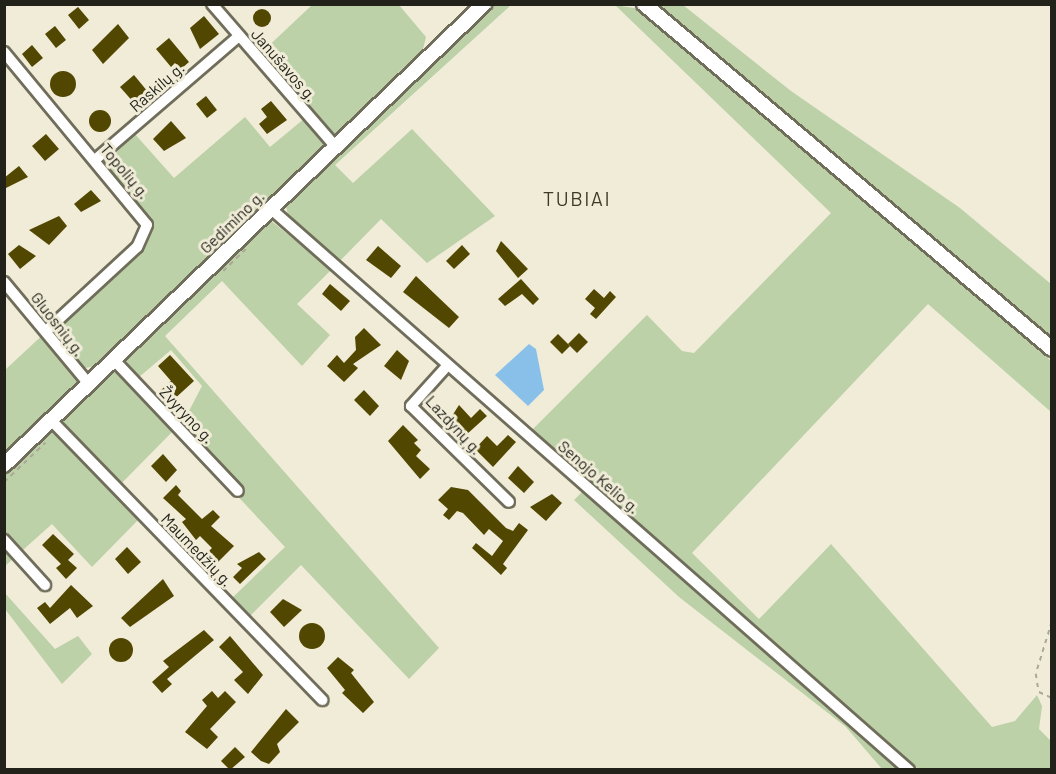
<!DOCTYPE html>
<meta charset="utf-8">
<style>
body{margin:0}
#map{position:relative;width:1056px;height:774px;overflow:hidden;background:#f0ecd8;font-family:Barlow,sans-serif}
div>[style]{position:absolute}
.green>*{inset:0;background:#bcd1a8}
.water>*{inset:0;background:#88c0ea}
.building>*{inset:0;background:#524700}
.round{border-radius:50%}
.path>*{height:1.5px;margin-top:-0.75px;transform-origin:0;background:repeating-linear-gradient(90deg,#aba898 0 4.5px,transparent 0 9px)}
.roads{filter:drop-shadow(2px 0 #706d5b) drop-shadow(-2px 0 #706d5b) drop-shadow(0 2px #706d5b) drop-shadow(0 -2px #706d5b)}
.minor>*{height:10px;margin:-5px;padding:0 5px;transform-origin:5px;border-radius:5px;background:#fff}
.major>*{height:14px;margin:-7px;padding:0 7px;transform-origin:7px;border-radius:7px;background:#fff}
span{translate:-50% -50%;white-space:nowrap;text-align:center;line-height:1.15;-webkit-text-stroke:6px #f0ecd8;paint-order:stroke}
.street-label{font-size:16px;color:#23221a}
.quarter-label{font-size:20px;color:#3d3a2a;letter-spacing:1.5px}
.frame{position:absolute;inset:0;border:6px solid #23221a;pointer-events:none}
</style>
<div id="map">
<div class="green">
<i style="clip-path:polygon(312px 5px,399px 5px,426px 37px,423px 49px,96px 366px,80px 369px,89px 384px,5px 465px,5px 370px,137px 247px,147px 225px,96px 159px,102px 162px,134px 133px,174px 178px,245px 117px,270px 147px,311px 113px,261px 53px)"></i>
<i style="clip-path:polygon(491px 5px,511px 5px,335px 165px,353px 183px,412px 129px,495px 216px,427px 263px,381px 219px,336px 265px,289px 219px,285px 202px)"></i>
<i style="clip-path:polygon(615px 5px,640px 9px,1051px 361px,1051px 412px,928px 304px,692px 553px,759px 619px,831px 544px,992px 727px,1015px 721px,1037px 695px,1042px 706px,1039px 729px,1051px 741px,1051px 769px,918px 769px,530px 432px,647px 315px,682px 351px,694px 353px,831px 213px)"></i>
<i style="clip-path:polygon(655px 5px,683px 5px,791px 91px,960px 208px,1051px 284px,1051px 338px)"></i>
<i style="clip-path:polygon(269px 219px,331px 270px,297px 304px,330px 335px,302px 366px,222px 281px,165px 336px,439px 648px,409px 679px,301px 565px,249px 617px,231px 599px,285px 547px,178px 432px,202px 386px,171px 350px,132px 383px,173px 431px,113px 492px,138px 520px,92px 567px,52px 524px,5px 566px,5px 471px)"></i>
<i style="clip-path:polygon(584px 490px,903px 769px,882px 769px,846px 727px,679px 597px,574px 500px)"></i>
<i style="clip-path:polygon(4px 592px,55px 649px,78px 636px,92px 654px,62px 684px,5px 609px)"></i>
</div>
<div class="water">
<i style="clip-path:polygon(529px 344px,536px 349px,544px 390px,528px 406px,495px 375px)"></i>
</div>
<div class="building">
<i style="clip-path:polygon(78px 7px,89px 20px,79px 29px,68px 15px)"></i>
<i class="round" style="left:253px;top:9px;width:18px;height:18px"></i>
<i style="clip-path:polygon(204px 16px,219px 34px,200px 49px,190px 28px)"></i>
<i style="clip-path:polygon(118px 24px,129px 38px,103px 64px,92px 50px)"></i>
<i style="clip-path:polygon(55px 26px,66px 40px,56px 48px,45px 34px)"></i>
<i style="clip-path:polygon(169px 38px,189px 62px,181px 69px,175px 63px,171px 67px,156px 49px)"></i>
<i style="clip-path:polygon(32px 45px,43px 58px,32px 67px,22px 54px)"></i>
<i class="round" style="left:50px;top:71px;width:26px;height:26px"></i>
<i style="clip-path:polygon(134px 75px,148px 92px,135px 104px,120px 87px)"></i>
<i style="clip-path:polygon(206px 96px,217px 110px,207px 118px,196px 104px)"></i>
<i style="clip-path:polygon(271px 101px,287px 120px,267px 134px,259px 124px,267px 117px,261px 109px)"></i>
<i class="round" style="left:89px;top:110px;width:22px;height:22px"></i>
<i style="clip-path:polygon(171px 121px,186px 138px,164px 151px,153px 139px)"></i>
<i style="clip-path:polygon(46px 134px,59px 149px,45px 161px,32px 146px)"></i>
<i style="clip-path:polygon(19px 166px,28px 177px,4px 189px,4px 178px)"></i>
<i style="clip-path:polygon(91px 190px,101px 201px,81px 212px,74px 204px)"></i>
<i style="clip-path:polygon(59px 216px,67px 226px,49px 245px,29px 230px)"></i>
<i style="clip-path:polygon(501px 241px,528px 269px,518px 278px,496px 251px)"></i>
<i style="clip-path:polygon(19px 245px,36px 256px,20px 269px,8px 254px)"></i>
<i style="clip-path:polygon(462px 245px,470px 254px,454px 269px,446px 261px)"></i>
<i style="clip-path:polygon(378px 246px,401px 266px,391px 278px,366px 260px)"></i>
<i style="clip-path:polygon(416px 276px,459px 317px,449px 328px,403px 292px)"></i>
<i style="clip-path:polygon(521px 279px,539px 299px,533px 305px,522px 294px,505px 306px,498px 299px)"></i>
<i style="clip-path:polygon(330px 284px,350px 301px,341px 311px,322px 294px)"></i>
<i style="clip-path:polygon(594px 289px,604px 298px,610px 291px,616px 297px,596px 319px,590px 314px,595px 308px,585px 299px)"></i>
<i style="clip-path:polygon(364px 328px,381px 345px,353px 364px,358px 368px,344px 382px,327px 366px,337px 355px,344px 363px,356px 350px,355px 337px)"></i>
<i style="clip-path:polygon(579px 333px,588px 342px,577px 353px,568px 344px)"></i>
<i style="clip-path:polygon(558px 334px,570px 346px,562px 354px,550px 342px)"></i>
<i style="clip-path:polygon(397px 350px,409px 361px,401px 380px,384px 366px)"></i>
<i style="clip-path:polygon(170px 355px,194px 381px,171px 402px,160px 391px,171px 381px,158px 366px)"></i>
<i style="clip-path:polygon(364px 390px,379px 406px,370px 416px,354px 400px)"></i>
<i style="clip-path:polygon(459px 405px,471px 418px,480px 409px,487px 416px,466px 435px,450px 419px)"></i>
<i style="clip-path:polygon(403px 425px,418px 440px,414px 443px,421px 450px,416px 456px,430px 469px,420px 479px,388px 441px)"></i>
<i style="clip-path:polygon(508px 435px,516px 442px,493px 467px,475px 449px,487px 436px,497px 446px)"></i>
<i style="clip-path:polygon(163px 454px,177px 470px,166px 482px,151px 466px)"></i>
<i style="clip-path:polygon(518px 466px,534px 482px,524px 493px,508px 478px)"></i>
<i style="clip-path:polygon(176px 485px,181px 491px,178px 495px,202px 519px,213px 510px,220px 517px,211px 526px,234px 546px,218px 562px,208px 552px,212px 548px,200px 536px,196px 540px,182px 522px,186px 519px,163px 498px)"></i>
<i style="clip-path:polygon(451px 487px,468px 490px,506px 528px,513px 531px,519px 523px,528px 530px,503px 564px,507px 568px,501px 575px,472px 548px,476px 543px,492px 556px,503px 541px,489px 529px,484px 535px,463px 513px,457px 511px,449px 520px,443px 515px,448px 509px,438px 500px)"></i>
<i style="clip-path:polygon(552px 494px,562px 503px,546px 521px,530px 507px)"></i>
<i style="clip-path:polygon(53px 534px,74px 554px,68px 560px,77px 568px,66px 579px,56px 568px,61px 564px,42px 545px)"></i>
<i style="clip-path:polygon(127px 547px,141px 562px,128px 574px,115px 559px)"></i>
<i style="clip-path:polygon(259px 552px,266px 559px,240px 584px,233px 577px,242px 568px,237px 564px)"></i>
<i style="clip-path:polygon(163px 579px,174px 596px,130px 627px,121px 618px)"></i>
<i style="clip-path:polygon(71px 585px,93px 606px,77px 618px,70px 608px,50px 624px,37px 608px,45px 602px,50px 608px)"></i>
<i style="clip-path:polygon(283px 599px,302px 610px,284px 627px,270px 612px)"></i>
<i class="round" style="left:299px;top:623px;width:26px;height:26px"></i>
<i style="clip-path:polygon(204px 630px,214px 640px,167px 679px,172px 684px,162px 693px,152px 682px,169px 667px,163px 661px)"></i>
<i style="clip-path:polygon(230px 636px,263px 675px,248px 694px,234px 680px,243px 672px,219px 647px)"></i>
<i class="round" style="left:109px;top:638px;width:24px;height:24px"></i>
<i style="clip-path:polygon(338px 657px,354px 670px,351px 673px,374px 702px,363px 713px,342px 693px,345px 690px,327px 668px)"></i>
<i style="clip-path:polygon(212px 691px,218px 698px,225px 691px,236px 702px,210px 729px,218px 737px,207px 749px,185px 732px,207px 706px,202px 700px)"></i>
<i style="clip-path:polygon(286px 709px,299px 722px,277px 744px,280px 752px,269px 764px,261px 761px,251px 752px)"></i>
<i style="clip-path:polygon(235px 747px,245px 757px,230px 770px,221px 761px)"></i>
</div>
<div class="path">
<i style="left:223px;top:271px;width:33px;rotate:-44deg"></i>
<i style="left:4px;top:482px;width:57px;rotate:-43.6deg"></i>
<i style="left:1052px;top:622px;width:54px;rotate:107.1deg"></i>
<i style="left:1036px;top:674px;width:18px;rotate:81deg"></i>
<i style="left:1039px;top:692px;width:14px;rotate:25deg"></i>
</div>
<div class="roads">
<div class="minor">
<i style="left:212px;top:4px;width:186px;rotate:49.1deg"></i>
<i style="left:4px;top:52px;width:224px;rotate:50.4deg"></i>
<i style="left:147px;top:225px;width:24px;rotate:114deg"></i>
<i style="left:137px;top:247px;width:124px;rotate:137.3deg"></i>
<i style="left:96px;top:159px;width:189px;rotate:-40.7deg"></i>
<i style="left:270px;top:208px;width:851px;rotate:41.33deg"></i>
<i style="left:4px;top:282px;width:133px;rotate:50.2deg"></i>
<i style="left:114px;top:360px;width:180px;rotate:46.6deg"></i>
<i style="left:447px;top:366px;width:54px;rotate:132deg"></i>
<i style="left:411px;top:406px;width:137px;rotate:44.4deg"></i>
<i style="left:51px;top:420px;width:390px;rotate:45.9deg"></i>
<i style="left:4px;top:540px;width:61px;rotate:47.7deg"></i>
</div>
<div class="major">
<i style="left:644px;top:4px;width:534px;rotate:40.22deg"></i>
<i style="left:4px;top:465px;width:666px;rotate:-43.84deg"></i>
</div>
</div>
<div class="street-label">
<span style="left:284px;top:65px;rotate:49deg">Janušavos g.</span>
<span style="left:157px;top:87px;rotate:-41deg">Raskilų g.</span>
<span style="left:125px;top:171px;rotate:50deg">Topolių g.</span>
<span style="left:232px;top:222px;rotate:-44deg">Gedimino g.</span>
<span style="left:58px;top:324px;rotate:52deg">Gluosnių g.</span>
<span style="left:187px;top:415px;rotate:47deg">Žvyryno g.</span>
<span style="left:454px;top:425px;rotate:47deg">Lazdynų g.</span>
<span style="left:599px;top:477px;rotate:41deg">Senojo Kelio g.</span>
<span style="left:197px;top:550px;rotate:46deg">Maumedžių g.</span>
</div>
<div class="quarter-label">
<span style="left:577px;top:198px">TUBIAI</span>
</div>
<div class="frame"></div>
</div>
